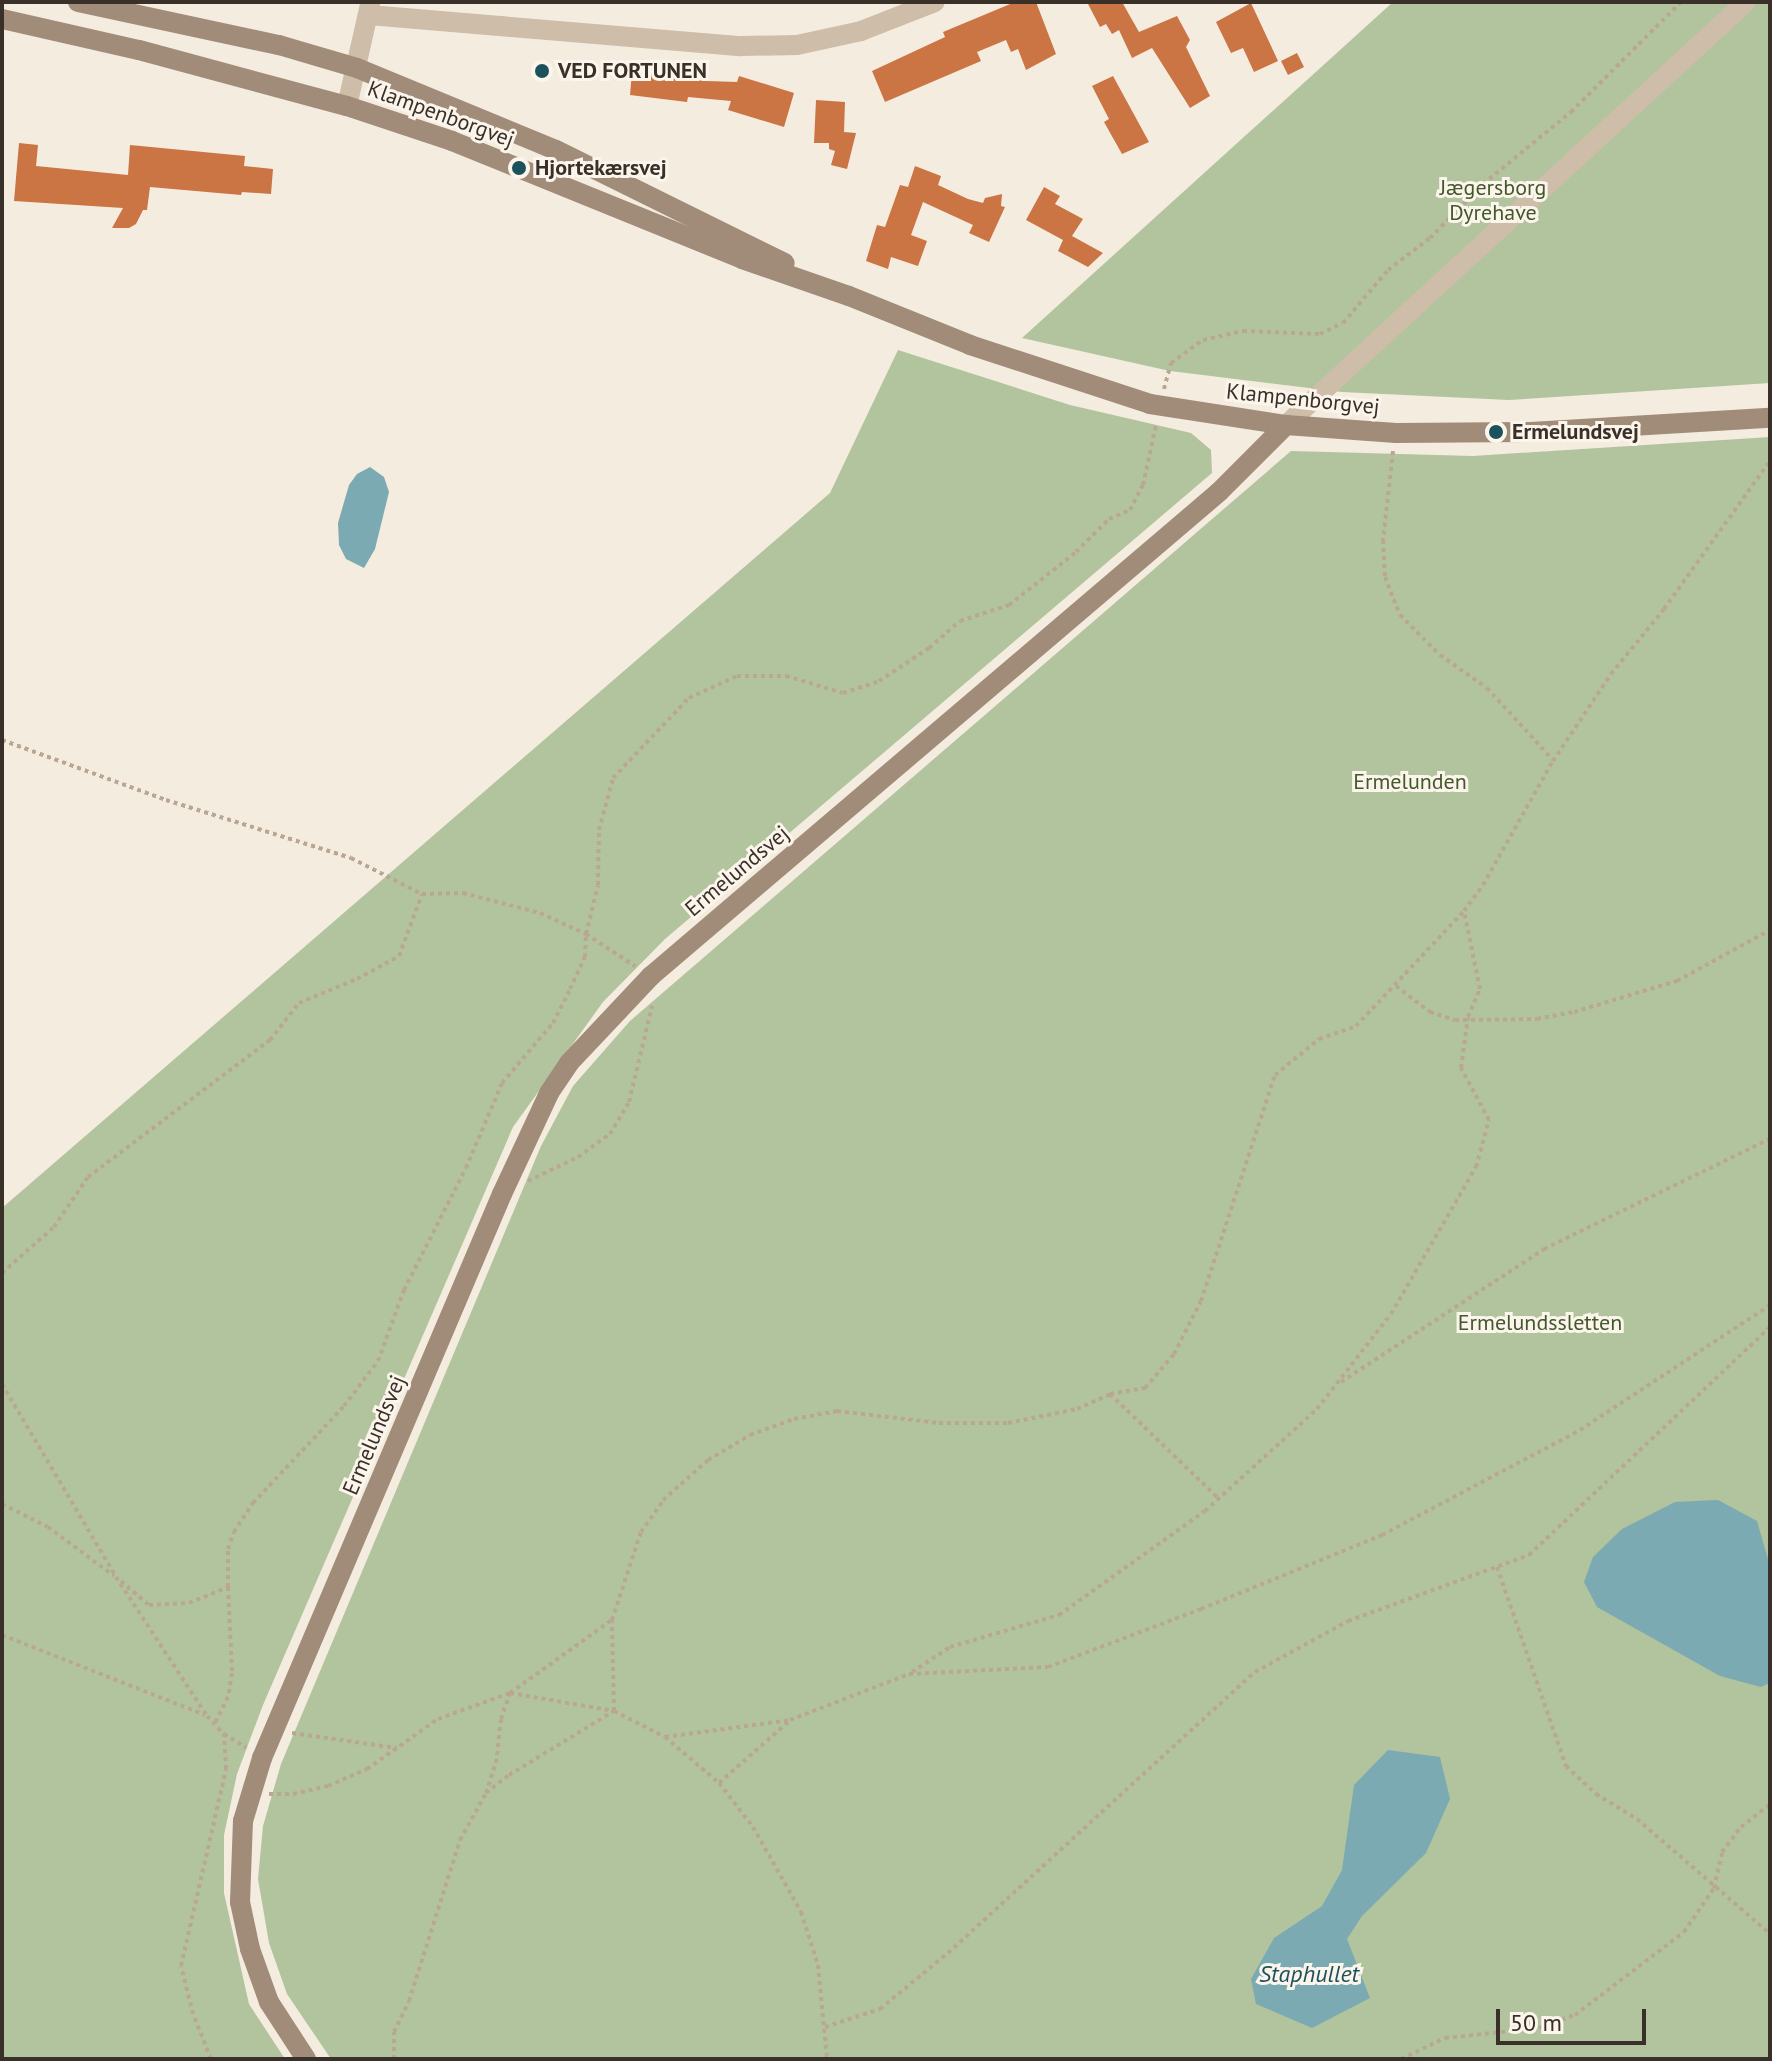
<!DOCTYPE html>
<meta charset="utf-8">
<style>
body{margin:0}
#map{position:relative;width:1772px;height:2061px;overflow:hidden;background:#f4ecde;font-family:"PT Sans",sans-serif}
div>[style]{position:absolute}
.green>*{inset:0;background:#b2c49d}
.water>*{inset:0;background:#7baab2}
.building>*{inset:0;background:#cb7444}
.path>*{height:4px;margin-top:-2px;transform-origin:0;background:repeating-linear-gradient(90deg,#b9a793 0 4px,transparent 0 8px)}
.street>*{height:20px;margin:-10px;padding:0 10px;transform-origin:10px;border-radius:10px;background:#cdbda9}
.secondary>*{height:20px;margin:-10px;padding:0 10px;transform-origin:10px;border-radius:10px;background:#a18c7a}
.dots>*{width:22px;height:22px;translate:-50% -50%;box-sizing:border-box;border:4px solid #fbf5eb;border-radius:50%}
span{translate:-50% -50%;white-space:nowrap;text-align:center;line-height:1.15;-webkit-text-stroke:6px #fbf5eb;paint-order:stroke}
.poi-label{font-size:22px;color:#393029;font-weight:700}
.left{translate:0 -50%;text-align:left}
.street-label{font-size:22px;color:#393029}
.park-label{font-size:22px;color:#43592c}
.water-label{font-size:24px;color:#1c525d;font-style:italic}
.frame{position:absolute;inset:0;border:4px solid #393029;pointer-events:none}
.scale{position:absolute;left:1496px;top:2009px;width:150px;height:36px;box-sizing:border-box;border:4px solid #393029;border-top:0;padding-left:10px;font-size:24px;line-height:28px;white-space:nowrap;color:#393029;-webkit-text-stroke:6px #fbf5eb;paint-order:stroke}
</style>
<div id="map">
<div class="green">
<i style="clip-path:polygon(1393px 2px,1770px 2px,1770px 383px,1509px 400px,1342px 392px,1170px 371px,1022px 338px)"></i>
<i style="clip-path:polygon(898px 350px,1070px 405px,1191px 433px,1211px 450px,1212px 473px,665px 939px,603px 1002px,513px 1127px,263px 1705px,237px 1774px,224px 1835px,224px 1893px,249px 2004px,285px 2059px,2px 2059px,2px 1208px,830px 493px)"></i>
<i style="clip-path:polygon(1770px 437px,1770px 2059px,331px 2059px,287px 1994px,269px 1943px,258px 1879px,263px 1826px,281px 1764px,541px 1146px,573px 1086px,630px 1021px,1291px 451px,1473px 456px)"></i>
</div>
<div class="water">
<i style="clip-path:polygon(370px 467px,384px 477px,389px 492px,375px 549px,364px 568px,346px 559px,339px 545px,338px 523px,349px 485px,357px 474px)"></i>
<i style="clip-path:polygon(1718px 1500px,1757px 1521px,1770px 1566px,1770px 1683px,1761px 1687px,1720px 1676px,1597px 1607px,1584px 1582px,1593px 1557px,1622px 1529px,1675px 1502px)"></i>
<i style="clip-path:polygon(1388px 1750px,1440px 1757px,1450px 1799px,1426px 1853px,1362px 1916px,1347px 1939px,1370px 1998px,1312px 2028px,1256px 2004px,1251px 1979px,1274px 1938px,1322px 1906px,1342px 1870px,1354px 1785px)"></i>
</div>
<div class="building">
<i style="clip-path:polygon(1015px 2px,1036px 2px,1056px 54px,1026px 70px,1018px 49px,1011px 52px,1006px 40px,977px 52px,981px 61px,885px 102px,872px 71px,945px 37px,943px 32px)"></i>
<i style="clip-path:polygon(1087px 2px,1122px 2px,1139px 32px,1177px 16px,1190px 40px,1186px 47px,1210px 96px,1190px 108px,1152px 48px,1132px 58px,1119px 30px,1112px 34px,1106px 24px,1100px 27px)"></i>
<i style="clip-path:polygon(1251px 3px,1278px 61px,1254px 72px,1243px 48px,1231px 53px,1216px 22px)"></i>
<i style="clip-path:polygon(1297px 53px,1304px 67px,1288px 75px,1281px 61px)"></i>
<i style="clip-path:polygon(632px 72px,706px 81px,737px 82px,739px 76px,794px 93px,784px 127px,728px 110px,731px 101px,688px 97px,687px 102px,630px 95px)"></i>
<i style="clip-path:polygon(1113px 76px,1149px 142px,1122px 154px,1104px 122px,1109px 119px,1092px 86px)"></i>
<i style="clip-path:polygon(816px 100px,845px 102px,844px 132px,856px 133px,847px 169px,831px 165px,835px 151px,829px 149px,829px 143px,814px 143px)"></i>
<i style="clip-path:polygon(19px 143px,38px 145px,36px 166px,128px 175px,130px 145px,245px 156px,244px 166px,273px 169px,271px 194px,242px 192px,241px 195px,150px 187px,147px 210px,143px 210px,136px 224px,129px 228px,112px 228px,123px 208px,14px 201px)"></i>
<i style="clip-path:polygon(915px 166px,941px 176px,938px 185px,968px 199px,983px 203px,985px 198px,1002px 194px,1001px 206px,1005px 207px,989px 242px,969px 233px,973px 225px,923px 202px,911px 235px,927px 241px,918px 266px,891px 257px,888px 269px,866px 261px,877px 225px,885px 227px,900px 185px,908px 187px)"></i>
<i style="clip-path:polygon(1044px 187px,1060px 196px,1055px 204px,1083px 219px,1072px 236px,1103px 253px,1088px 267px,1058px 251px,1063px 240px,1026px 220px)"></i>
</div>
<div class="path">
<i style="left:1164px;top:389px;width:27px;rotate:-75deg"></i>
<i style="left:1171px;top:363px;width:39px;rotate:-36deg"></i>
<i style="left:1203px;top:340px;width:41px;rotate:-12.7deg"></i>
<i style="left:1243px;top:331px;width:77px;rotate:2.2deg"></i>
<i style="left:1320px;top:334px;width:25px;rotate:-26deg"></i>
<i style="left:1343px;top:323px;width:70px;rotate:-49.7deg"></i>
<i style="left:1388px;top:270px;width:53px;rotate:-37.3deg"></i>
<i style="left:1430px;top:238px;width:76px;rotate:-45.5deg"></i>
<i style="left:1483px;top:184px;width:114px;rotate:-39.3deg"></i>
<i style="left:1571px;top:112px;width:156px;rotate:-45deg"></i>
<i style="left:1393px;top:451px;width:90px;rotate:96.4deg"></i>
<i style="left:1383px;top:540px;width:37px;rotate:87deg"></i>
<i style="left:1385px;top:577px;width:41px;rotate:68.5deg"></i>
<i style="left:1400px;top:615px;width:57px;rotate:45deg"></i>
<i style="left:1440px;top:655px;width:57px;rotate:35.1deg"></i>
<i style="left:1487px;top:688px;width:98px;rotate:47.5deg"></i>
<i style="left:2px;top:740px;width:175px;rotate:20.1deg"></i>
<i style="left:166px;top:800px;width:194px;rotate:17.4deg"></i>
<i style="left:351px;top:858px;width:80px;rotate:26.9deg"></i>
<i style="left:422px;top:894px;width:41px;rotate:-1.4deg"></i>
<i style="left:463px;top:893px;width:80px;rotate:14.6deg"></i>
<i style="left:540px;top:913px;width:51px;rotate:24.5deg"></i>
<i style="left:586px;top:934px;width:59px;rotate:33.1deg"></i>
<i style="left:1396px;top:986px;width:43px;rotate:37.4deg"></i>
<i style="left:1430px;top:1012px;width:26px;rotate:18deg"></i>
<i style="left:1455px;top:1020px;width:82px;rotate:-0.7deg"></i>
<i style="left:1537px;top:1019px;width:38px;rotate:-11deg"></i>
<i style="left:1574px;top:1012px;width:108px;rotate:-16.8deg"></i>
<i style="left:1677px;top:981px;width:106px;rotate:-28.7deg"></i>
<i style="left:528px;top:1181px;width:55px;rotate:-25.6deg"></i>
<i style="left:578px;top:1157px;width:39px;rotate:-36deg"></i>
<i style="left:610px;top:1134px;width:37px;rotate:-59deg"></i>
<i style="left:629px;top:1102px;width:99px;rotate:-76.5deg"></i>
<i style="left:2px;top:1273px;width:69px;rotate:-41.5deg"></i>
<i style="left:54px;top:1227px;width:60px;rotate:-55.8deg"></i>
<i style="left:88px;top:1177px;width:228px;rotate:-37deg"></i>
<i style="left:270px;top:1040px;width:47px;rotate:-51.9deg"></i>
<i style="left:299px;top:1003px;width:63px;rotate:-22.5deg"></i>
<i style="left:357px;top:979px;width:48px;rotate:-28.7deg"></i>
<i style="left:399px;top:956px;width:66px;rotate:-69.6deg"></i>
<i style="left:1341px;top:1382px;width:243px;rotate:-33.2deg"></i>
<i style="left:1544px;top:1249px;width:251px;rotate:-26deg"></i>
<i style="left:2px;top:1384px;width:224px;rotate:59.4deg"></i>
<i style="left:116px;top:1577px;width:166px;rotate:56.8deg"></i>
<i style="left:207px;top:1716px;width:25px;rotate:47deg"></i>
<i style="left:224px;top:1734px;width:26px;rotate:32deg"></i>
<i style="left:1110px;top:1394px;width:150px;rotate:43.9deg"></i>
<i style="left:2px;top:1504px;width:51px;rotate:26.6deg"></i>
<i style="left:48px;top:1527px;width:82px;rotate:36.6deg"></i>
<i style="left:1497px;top:1567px;width:211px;rotate:70.9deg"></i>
<i style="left:1566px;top:1766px;width:41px;rotate:43deg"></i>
<i style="left:1596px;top:1794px;width:48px;rotate:31.4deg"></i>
<i style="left:1637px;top:1819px;width:176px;rotate:40.8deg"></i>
<i style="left:121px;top:1581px;width:37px;rotate:41deg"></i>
<i style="left:149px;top:1605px;width:40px;rotate:-2.9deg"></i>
<i style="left:189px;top:1603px;width:42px;rotate:-22.3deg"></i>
<i style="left:228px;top:1587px;width:86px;rotate:87.3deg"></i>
<i style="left:232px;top:1673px;width:24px;rotate:99deg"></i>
<i style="left:228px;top:1697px;width:29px;rotate:117deg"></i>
<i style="left:228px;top:1587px;width:38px;rotate:-90deg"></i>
<i style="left:228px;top:1549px;width:18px;rotate:-71deg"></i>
<i style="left:234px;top:1532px;width:35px;rotate:-57deg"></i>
<i style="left:253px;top:1503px;width:133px;rotate:-46.8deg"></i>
<i style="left:344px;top:1406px;width:56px;rotate:-52.9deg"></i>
<i style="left:378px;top:1361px;width:76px;rotate:-69.9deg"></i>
<i style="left:404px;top:1290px;width:137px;rotate:-63.1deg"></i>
<i style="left:466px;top:1168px;width:92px;rotate:-67deg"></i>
<i style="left:502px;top:1083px;width:79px;rotate:-49.6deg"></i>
<i style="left:553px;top:1023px;width:38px;rotate:-63deg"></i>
<i style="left:570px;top:989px;width:35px;rotate:-65deg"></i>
<i style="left:585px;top:957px;width:23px;rotate:-88deg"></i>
<i style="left:586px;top:934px;width:50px;rotate:-76.2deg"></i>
<i style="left:598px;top:885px;width:55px;rotate:-89deg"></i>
<i style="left:599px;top:830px;width:54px;rotate:-74.9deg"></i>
<i style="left:613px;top:778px;width:110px;rotate:-46.5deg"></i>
<i style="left:689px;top:698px;width:53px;rotate:-24.6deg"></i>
<i style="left:737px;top:676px;width:49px"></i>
<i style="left:786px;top:676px;width:59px;rotate:16.6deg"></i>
<i style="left:843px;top:693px;width:38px;rotate:-18deg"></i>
<i style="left:879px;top:681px;width:60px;rotate:-33.4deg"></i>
<i style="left:929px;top:648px;width:41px;rotate:-41.1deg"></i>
<i style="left:960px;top:621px;width:52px;rotate:-18.1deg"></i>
<i style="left:1009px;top:605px;width:85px;rotate:-38.3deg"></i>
<i style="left:1076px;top:552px;width:47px;rotate:-45deg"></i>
<i style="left:1109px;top:519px;width:23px;rotate:-23deg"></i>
<i style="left:1130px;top:510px;width:28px;rotate:-63deg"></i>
<i style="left:1143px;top:485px;width:61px;rotate:-77.8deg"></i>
<i style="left:2px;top:1635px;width:218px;rotate:21.5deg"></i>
<i style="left:912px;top:1672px;width:45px;rotate:-33.3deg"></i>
<i style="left:950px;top:1647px;width:114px;rotate:-16.4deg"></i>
<i style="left:1059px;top:1615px;width:179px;rotate:-35.5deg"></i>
<i style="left:1205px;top:1511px;width:151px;rotate:-42.3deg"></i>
<i style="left:1317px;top:1409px;width:120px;rotate:-52.1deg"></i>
<i style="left:1391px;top:1314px;width:170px;rotate:-60deg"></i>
<i style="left:1476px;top:1167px;width:49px;rotate:-74.5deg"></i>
<i style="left:1489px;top:1120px;width:59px;rotate:-118.3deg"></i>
<i style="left:1461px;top:1068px;width:51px;rotate:-82.2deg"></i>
<i style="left:1468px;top:1017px;width:30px;rotate:-67deg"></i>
<i style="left:1480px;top:989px;width:80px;rotate:-101.6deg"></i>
<i style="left:510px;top:1693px;width:106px;rotate:9.8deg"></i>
<i style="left:614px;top:1711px;width:57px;rotate:27deg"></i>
<i style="left:665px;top:1737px;width:71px;rotate:40.4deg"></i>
<i style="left:719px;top:1783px;width:56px;rotate:52.3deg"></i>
<i style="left:753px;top:1827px;width:98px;rotate:60.5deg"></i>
<i style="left:801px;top:1912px;width:56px;rotate:72.2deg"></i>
<i style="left:818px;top:1965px;width:94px;rotate:84.5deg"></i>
<i style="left:292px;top:1733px;width:106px;rotate:8.1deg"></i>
<i style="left:665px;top:1737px;width:126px;rotate:-7.7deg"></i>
<i style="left:790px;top:1720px;width:128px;rotate:-21.1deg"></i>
<i style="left:909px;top:1674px;width:139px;rotate:-2.9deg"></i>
<i style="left:1048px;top:1667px;width:164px;rotate:-20.8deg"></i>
<i style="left:1201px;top:1609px;width:196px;rotate:-22.2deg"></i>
<i style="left:1382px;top:1535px;width:224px;rotate:-27.9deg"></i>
<i style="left:1580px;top:1430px;width:227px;rotate:-33.3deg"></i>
<i style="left:719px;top:1783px;width:94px;rotate:-41.5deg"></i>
<i style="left:486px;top:1793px;width:29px;rotate:-38deg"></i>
<i style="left:509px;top:1775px;width:123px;rotate:-31.4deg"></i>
<i style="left:614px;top:1711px;width:91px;rotate:-91.3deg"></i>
<i style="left:612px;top:1620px;width:93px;rotate:-71.8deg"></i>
<i style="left:641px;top:1532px;width:39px;rotate:-55deg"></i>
<i style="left:663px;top:1500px;width:60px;rotate:-41.6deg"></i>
<i style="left:708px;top:1460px;width:49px;rotate:-30.8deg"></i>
<i style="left:750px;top:1435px;width:47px;rotate:-20deg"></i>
<i style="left:794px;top:1419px;width:44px;rotate:-10.5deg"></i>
<i style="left:837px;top:1411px;width:103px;rotate:6.7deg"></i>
<i style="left:939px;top:1423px;width:69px"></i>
<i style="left:1008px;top:1423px;width:70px;rotate:-11.5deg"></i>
<i style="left:1077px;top:1409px;width:36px;rotate:-24deg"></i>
<i style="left:1110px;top:1394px;width:36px;rotate:-10deg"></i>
<i style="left:1145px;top:1388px;width:45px;rotate:-49.5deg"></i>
<i style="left:1174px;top:1354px;width:59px;rotate:-63deg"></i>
<i style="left:1201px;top:1301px;width:238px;rotate:-71.9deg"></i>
<i style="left:1275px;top:1075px;width:57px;rotate:-39.3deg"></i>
<i style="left:1319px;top:1039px;width:39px;rotate:-19deg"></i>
<i style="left:1356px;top:1026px;width:158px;rotate:-46.8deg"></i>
<i style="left:1464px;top:911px;width:32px;rotate:-54deg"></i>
<i style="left:1483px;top:885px;width:142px;rotate:-60.6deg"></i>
<i style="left:1553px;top:761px;width:105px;rotate:-56.3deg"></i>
<i style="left:1611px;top:674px;width:84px;rotate:-50.8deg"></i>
<i style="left:1664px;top:609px;width:182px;rotate:-54.4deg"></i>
<i style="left:269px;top:1794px;width:24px"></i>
<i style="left:293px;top:1794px;width:36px;rotate:-13deg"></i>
<i style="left:328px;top:1786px;width:43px;rotate:-23.6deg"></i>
<i style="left:367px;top:1769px;width:87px;rotate:-35.2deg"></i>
<i style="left:438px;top:1719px;width:77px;rotate:-19.9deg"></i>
<i style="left:510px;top:1693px;width:125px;rotate:-35.6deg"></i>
<i style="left:825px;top:2027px;width:58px;rotate:-18.1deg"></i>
<i style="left:880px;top:2009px;width:88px;rotate:-39.5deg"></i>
<i style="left:948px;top:1953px;width:416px;rotate:-42.5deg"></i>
<i style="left:1255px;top:1672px;width:106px;rotate:-28.7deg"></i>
<i style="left:1348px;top:1621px;width:193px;rotate:-20deg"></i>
<i style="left:1529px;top:1555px;width:332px;rotate:-43.4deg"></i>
<i style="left:211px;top:2059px;width:48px;rotate:-111.8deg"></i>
<i style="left:193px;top:2014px;width:49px;rotate:-104deg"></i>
<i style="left:181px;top:1966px;width:202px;rotate:-77.1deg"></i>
<i style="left:226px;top:1769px;width:35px;rotate:-93deg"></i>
<i style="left:394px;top:2059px;width:27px;rotate:-90deg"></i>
<i style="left:394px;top:2032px;width:34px;rotate:-64deg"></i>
<i style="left:409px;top:2001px;width:169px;rotate:-72.4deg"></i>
<i style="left:460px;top:1840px;width:54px;rotate:-61deg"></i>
<i style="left:486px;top:1793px;width:32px;rotate:-72deg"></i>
<i style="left:496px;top:1763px;width:44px;rotate:-83.5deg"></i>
<i style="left:501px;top:1719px;width:28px;rotate:-71deg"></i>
<i style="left:1401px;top:2059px;width:49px;rotate:-25.5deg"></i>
<i style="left:1445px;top:2038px;width:95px;rotate:-6.1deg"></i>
<i style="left:1539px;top:2028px;width:38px;rotate:-20deg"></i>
<i style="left:1575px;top:2015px;width:137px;rotate:-37.3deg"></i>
<i style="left:1684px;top:1932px;width:53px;rotate:-55.7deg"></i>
<i style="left:1714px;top:1888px;width:37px;rotate:-77deg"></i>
<i style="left:1722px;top:1852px;width:31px;rotate:-53deg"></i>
<i style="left:1741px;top:1827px;width:37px;rotate:-38deg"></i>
</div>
<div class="street">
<i style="left:369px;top:15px;width:373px;rotate:4.8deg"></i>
<i style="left:741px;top:46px;width:56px;rotate:-1deg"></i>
<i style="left:797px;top:45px;width:66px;rotate:-12.3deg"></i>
<i style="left:861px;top:31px;width:79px;rotate:-21.4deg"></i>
<i style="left:347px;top:106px;width:104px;rotate:-77.2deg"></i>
<i style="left:1286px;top:425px;width:625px;rotate:-42.6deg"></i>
</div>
<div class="secondary">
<i style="left:78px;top:2px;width:206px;rotate:12.1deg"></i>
<i style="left:279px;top:45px;width:81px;rotate:16.4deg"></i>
<i style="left:357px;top:68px;width:215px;rotate:22.4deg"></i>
<i style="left:556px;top:150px;width:255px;rotate:26.3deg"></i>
<i style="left:2px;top:19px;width:140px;rotate:12.8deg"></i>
<i style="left:139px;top:50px;width:215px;rotate:15.1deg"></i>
<i style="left:347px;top:106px;width:111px;rotate:18.4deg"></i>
<i style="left:452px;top:141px;width:313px;rotate:22.1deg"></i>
<i style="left:742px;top:259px;width:113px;rotate:19.1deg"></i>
<i style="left:849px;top:296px;width:131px;rotate:22deg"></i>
<i style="left:970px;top:345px;width:189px;rotate:18.1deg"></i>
<i style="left:1150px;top:404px;width:138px;rotate:8.8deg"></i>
<i style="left:1286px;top:425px;width:110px;rotate:4.2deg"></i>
<i style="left:1396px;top:433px;width:135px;rotate:-0.4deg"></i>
<i style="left:1531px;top:432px;width:239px;rotate:-3.4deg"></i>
<i style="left:306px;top:2059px;width:68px;rotate:-123deg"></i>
<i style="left:269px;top:2002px;width:56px;rotate:-109.7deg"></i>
<i style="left:250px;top:1949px;width:48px;rotate:-102deg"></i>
<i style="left:240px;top:1902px;width:81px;rotate:-87.9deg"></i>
<i style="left:243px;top:1821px;width:66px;rotate:-73.2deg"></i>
<i style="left:262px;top:1758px;width:613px;rotate:-66.95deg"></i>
<i style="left:502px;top:1194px;width:111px;rotate:-65deg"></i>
<i style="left:549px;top:1093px;width:36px;rotate:-56deg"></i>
<i style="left:569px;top:1063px;width:120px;rotate:-46.7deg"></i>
<i style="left:651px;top:976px;width:746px;rotate:-40.43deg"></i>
<i style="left:1219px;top:492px;width:95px;rotate:-45deg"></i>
</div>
<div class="dots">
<i style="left:542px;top:71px;background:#1c525d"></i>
<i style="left:519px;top:168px;background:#1c525d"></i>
<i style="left:1496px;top:432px;background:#1c525d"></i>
</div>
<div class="poi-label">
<span class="left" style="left:558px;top:71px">VED FORTUNEN</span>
<span class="left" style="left:535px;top:168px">Hjortekærsvej</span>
<span class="left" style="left:1512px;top:432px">Ermelundsvej</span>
</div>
<div class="street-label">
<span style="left:441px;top:114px;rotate:20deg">Klampenborgvej</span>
<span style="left:1303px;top:399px;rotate:6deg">Klampenborgvej</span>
<span style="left:737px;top:871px;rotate:-40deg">Ermelundsvej</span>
<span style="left:374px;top:1435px;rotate:-67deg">Ermelundsvej</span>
</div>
<div class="park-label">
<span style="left:1493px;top:200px">Jægersborg<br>Dyrehave</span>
<span style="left:1410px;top:782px">Ermelunden</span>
<span style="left:1540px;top:1323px">Ermelundssletten</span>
</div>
<div class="water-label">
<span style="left:1309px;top:1974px">Staphullet</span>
</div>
<div class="frame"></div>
<div class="scale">50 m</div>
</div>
